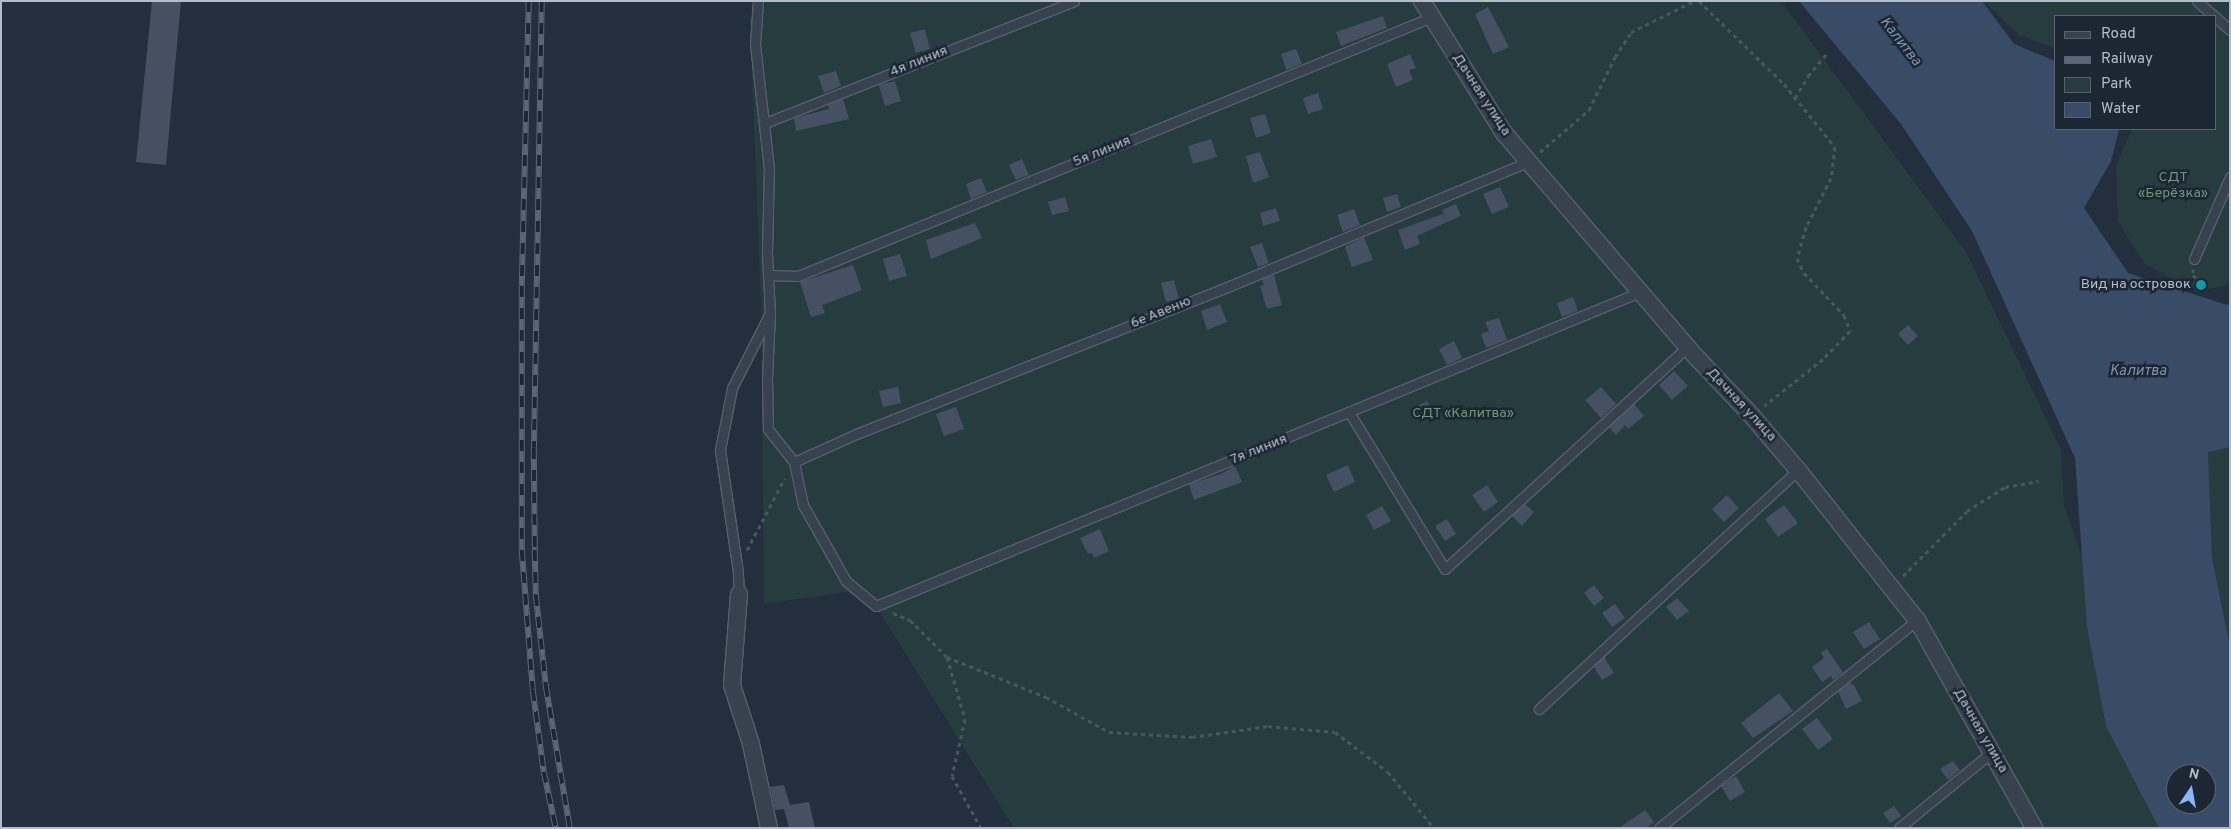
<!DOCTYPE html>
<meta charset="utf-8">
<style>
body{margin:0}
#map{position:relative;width:2231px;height:829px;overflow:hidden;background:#242f3e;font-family:Overpass,sans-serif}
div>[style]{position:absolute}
.green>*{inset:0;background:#263c3f}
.water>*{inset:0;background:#394c67}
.building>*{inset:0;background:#455162}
.path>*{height:3px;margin-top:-1.5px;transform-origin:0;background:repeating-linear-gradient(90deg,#44595c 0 4px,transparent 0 8px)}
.roads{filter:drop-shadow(1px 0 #565f6c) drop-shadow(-1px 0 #565f6c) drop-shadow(0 1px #565f6c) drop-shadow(0 -1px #565f6c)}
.service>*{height:9px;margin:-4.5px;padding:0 4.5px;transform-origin:4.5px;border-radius:4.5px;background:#38414e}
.minor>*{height:16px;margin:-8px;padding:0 8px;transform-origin:8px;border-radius:8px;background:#38414e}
.rail>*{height:5.5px;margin-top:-2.75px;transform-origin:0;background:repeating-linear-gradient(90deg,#1d2633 0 11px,#5a6575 0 22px);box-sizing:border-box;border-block:1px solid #5a6575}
.dots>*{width:14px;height:14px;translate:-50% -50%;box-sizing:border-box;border:2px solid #1d2633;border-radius:50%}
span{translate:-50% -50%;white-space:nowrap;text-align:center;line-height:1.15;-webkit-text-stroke:5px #1d2633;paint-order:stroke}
.street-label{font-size:14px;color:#b4bcc9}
.park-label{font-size:14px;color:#6b9a76}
.poi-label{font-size:14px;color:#b4bcc9}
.right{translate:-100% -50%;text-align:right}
.water-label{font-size:15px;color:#7c92b1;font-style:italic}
.frame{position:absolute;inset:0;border:2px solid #b4bcc9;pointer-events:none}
.legend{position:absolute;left:2054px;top:15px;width:162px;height:115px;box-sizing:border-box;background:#1d2633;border:1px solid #59626f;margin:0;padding:6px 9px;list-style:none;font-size:15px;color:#b4bcc9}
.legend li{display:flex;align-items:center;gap:10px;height:25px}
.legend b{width:25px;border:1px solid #59626f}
.north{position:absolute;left:2166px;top:764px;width:50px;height:50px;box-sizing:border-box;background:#1d2633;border:1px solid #59626f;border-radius:50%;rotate:12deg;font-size:14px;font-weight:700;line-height:20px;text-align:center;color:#b4bcc9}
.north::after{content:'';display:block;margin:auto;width:18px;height:22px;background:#8ab4f8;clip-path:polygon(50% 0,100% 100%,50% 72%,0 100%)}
</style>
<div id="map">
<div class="green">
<i style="clip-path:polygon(754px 1px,1781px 1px,1966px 252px,2061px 450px,2064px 505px,2176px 828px,1014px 828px,876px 606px,846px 592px,764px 604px,761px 306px,750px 19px)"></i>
<i style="clip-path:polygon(1983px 1px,2230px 1px,2230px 284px,2197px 292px,2145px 264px,2118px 222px,2116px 166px,2132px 129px,2215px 129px,2215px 16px,2055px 16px,2055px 48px,2019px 35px)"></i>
<i style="clip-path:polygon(2230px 447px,2230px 647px,2212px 557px,2208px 451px)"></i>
</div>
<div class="water">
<i style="clip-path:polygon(evenodd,1799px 1px,1982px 1px,2014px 44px,2055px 61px,2055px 129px,2119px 129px,2111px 161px,2084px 208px,2128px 273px,2227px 305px,2230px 303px,2230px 447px,2208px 452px,2212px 557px,2230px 647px,2230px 828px,2159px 828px,2106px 726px,2087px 627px,2075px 458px,1972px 231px,1901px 124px,1799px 1px,2176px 774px,2206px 774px,2206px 804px,2176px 804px,2176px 774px)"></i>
</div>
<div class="building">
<i style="clip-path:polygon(152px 1px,181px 1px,166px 165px,136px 162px)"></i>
<i style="clip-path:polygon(1488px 7px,1509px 47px,1493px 54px,1475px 14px)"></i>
<i style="clip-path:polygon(1383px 16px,1387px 28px,1341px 46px,1336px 32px)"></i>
<i style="clip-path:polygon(925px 29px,930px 49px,916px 53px,910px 33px)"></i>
<i style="clip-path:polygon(1296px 49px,1302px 64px,1286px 70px,1281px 54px)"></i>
<i style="clip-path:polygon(1410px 54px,1416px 68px,1409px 70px,1413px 80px,1396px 87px,1387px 64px)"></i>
<i style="clip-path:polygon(836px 71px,841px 86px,824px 93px,818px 76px)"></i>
<i style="clip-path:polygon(895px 81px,901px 101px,885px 106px,879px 85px)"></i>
<i style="clip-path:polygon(1318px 93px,1323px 109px,1308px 114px,1303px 98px)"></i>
<i style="clip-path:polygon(843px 99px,849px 119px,796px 131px,794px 118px,829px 109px,828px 105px)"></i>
<i style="clip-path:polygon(1265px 114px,1271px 133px,1256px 138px,1250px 118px)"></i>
<i style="clip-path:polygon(1211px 139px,1217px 157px,1193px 164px,1188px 146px)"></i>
<i style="clip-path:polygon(1260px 152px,1269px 177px,1253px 183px,1246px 156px)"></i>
<i style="clip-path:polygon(1022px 159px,1029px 175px,1016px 180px,1009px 165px)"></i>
<i style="clip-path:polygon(981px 178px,987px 192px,971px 199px,966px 184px)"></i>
<i style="clip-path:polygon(1500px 187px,1509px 207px,1492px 214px,1483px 194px)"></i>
<i style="clip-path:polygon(1397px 194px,1401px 207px,1387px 212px,1383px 198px)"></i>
<i style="clip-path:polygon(1065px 197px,1069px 211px,1052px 215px,1048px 202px)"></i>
<i style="clip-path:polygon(1456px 204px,1461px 216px,1447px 222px,1442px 210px)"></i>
<i style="clip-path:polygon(1276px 208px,1280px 221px,1263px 226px,1260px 213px)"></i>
<i style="clip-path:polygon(1354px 209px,1360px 225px,1343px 232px,1337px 215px)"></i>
<i style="clip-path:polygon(1443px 214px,1447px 222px,1417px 236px,1420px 244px,1405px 250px,1398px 230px)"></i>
<i style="clip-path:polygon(975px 223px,982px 238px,931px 259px,926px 240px)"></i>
<i style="clip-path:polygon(1364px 237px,1373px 260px,1352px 267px,1345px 247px)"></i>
<i style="clip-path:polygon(1262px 243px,1269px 263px,1258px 267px,1250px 247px)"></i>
<i style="clip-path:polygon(900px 254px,907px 276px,889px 281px,883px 259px)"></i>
<i style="clip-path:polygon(853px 265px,862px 290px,822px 305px,825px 313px,811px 317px,800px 282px)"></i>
<i style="clip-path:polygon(1274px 275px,1282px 305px,1267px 309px,1260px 286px,1264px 285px,1262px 279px)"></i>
<i style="clip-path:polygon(1174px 280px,1179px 299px,1166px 302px,1161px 283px)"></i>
<i style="clip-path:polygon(1573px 297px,1578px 311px,1562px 317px,1557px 303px)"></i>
<i style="clip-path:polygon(1220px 304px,1227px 322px,1207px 330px,1201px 311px)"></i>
<i style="clip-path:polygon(1499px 318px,1507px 340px,1486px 348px,1481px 334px,1489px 331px,1485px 322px)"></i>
<i style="clip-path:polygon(1908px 325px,1918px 336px,1908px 345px,1898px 334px)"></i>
<i style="clip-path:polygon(1454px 341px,1462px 358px,1447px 365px,1439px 349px)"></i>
<i style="clip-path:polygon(1674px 371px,1688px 386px,1672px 400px,1659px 385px)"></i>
<i style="clip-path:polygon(898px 387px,901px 403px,883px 407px,879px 391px)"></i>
<i style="clip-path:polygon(1601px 387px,1616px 404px,1601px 418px,1585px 400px)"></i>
<i style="clip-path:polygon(1427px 401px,1435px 416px,1421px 423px,1413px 408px)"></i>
<i style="clip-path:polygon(1634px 404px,1644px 416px,1628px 429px,1625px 425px,1616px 435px,1609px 427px)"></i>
<i style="clip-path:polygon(956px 407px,964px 429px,944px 436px,936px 414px)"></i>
<i style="clip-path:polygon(1348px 465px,1355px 482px,1334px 492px,1326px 475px)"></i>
<i style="clip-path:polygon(1235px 466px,1242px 482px,1194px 500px,1189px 484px,1221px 474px)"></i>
<i style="clip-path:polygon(1487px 485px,1498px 502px,1484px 512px,1472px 495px)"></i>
<i style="clip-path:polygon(1727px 495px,1739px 508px,1724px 522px,1712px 509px)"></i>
<i style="clip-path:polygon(1525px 504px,1534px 512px,1522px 526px,1512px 516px)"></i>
<i style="clip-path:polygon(1784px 505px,1798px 523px,1778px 537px,1765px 519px)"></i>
<i style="clip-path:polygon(1382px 506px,1391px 521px,1374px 530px,1366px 515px)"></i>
<i style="clip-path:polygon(1447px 519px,1456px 534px,1445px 541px,1435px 526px)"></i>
<i style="clip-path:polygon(1100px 529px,1109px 551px,1094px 558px,1092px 553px,1088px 554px,1080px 538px)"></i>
<i style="clip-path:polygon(1594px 585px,1604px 598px,1594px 606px,1584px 593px)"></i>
<i style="clip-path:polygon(1677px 598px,1689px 611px,1677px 620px,1666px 607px)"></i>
<i style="clip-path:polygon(1615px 604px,1625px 618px,1612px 627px,1602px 613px)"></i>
<i style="clip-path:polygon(1869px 622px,1880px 639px,1864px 649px,1853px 632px)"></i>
<i style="clip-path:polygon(1827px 649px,1843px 672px,1833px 680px,1831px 676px,1822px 682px,1812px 667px,1824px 658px,1821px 652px)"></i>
<i style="clip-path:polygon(1604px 657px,1614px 673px,1602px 680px,1594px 667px)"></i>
<i style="clip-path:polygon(1850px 682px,1852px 685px,1854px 685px,1862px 701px,1846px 709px,1838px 691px)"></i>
<i style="clip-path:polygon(1779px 693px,1793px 711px,1753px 738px,1741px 723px)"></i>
<i style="clip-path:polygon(1817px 718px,1833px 739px,1818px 750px,1802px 729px)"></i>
<i style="clip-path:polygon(1953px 761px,1960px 770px,1948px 780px,1940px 769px)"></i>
<i style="clip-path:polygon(1736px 776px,1745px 792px,1730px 801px,1721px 786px)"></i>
<i style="clip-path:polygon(784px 785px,790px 805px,809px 802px,815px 828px,789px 828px,784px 809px,775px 810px,770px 787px)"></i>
<i style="clip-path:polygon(1894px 806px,1901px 816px,1890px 823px,1883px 813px)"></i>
<i style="clip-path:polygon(1645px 810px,1654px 822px,1646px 828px,1619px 828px)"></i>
</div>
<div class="path">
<i style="left:1699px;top:1px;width:119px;rotate:44.3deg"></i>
<i style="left:1784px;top:84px;width:81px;rotate:51deg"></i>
<i style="left:1835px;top:147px;width:31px;rotate:97deg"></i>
<i style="left:1831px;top:178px;width:55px;rotate:117deg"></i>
<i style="left:1806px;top:227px;width:32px;rotate:106deg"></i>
<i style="left:1797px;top:258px;width:17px;rotate:65deg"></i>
<i style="left:1804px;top:273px;width:58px;rotate:46.4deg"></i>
<i style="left:1844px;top:315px;width:17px;rotate:69deg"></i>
<i style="left:1850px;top:331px;width:39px;rotate:134deg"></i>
<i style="left:1823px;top:359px;width:75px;rotate:141.5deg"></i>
<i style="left:1795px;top:98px;width:26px;rotate:-59deg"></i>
<i style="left:1808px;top:76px;width:31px;rotate:-50deg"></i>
<i style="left:1540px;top:152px;width:65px;rotate:-40.6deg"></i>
<i style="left:1589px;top:110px;width:59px;rotate:-63.9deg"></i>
<i style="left:1615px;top:57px;width:30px;rotate:-57deg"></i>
<i style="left:1631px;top:32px;width:70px;rotate:-26.2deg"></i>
<i style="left:2193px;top:269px;width:6px;rotate:90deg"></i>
<i style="left:2193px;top:275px;width:13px;rotate:51deg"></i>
<i style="left:747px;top:550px;width:81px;rotate:-62.2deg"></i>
<i style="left:1903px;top:576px;width:91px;rotate:-45.4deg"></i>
<i style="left:1967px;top:511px;width:45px;rotate:-32.3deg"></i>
<i style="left:2005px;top:487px;width:34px;rotate:-10deg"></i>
<i style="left:893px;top:613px;width:18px;rotate:22deg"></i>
<i style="left:910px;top:620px;width:52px;rotate:45deg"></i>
<i style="left:947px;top:657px;width:65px;rotate:73.8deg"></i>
<i style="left:965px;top:719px;width:58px;rotate:102.8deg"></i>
<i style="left:952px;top:776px;width:60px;rotate:60.9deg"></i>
<i style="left:947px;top:657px;width:107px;rotate:22deg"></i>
<i style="left:1046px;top:697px;width:72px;rotate:29.1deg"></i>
<i style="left:1109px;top:732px;width:83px;rotate:3.4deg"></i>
<i style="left:1192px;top:737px;width:77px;rotate:-8.2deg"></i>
<i style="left:1268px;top:726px;width:67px;rotate:5.1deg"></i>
<i style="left:1335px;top:732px;width:66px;rotate:37deg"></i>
<i style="left:1388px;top:772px;width:72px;rotate:50.6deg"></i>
</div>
<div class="roads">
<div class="service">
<i style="left:2197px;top:1px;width:23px;rotate:41deg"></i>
<i style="left:2215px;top:17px;width:20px;rotate:41deg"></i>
<i style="left:765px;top:123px;width:332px;rotate:-21.5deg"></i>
<i style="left:2194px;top:259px;width:90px;rotate:-66.3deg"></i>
<i style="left:770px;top:275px;width:28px;rotate:2deg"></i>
<i style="left:798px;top:276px;width:685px;rotate:-22.22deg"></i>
<i style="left:770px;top:313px;width:65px;rotate:92.6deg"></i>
<i style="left:767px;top:378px;width:51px;rotate:88.9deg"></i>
<i style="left:768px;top:429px;width:42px;rotate:51.8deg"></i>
<i style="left:794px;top:462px;width:44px;rotate:78.2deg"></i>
<i style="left:803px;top:505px;width:87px;rotate:60.5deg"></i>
<i style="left:846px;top:581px;width:39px;rotate:40deg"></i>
<i style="left:876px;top:606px;width:826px;rotate:-22.34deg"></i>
<i style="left:1349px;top:412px;width:184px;rotate:58.6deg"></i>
<i style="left:1445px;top:569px;width:328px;rotate:-42.5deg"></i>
<i style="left:794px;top:462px;width:68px;rotate:-24.3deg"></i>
<i style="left:856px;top:434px;width:404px;rotate:-21.6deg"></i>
<i style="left:1232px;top:285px;width:321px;rotate:-22.6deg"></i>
<i style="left:739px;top:594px;width:22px;rotate:-93deg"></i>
<i style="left:738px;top:572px;width:123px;rotate:-98.4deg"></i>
<i style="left:720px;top:450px;width:63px;rotate:-79deg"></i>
<i style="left:732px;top:388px;width:84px;rotate:-63.1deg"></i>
<i style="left:770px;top:313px;width:59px;rotate:-92.9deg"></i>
<i style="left:767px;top:254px;width:85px;rotate:-88.7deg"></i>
<i style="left:769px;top:169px;width:126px;rotate:-96.4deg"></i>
<i style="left:755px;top:44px;width:43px;rotate:-86deg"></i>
<i style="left:1539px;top:709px;width:352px;rotate:-42.7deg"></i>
<i style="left:1659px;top:828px;width:331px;rotate:-38.9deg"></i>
<i style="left:1899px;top:828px;width:120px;rotate:-39.3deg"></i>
</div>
<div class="minor">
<i style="left:1422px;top:1px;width:155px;rotate:58.2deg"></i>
<i style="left:1504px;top:133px;width:298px;rotate:49.4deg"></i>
<i style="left:1698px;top:359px;width:79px;rotate:46.5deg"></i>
<i style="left:1752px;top:416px;width:71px;rotate:49.6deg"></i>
<i style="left:1798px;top:470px;width:191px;rotate:51.6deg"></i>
<i style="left:1917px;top:620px;width:239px;rotate:60.6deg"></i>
<i style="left:739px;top:594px;width:91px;rotate:94.4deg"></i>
<i style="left:732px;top:685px;width:62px;rotate:72.1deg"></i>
<i style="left:751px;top:744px;width:86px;rotate:77.9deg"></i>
</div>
</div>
<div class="rail">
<i style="left:529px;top:1px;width:285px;rotate:91.4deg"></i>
<i style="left:522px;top:286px;width:264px;rotate:90deg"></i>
<i style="left:522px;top:550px;width:140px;rotate:85.5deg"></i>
<i style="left:533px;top:690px;width:83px;rotate:82.4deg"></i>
<i style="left:544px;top:772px;width:57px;rotate:77.9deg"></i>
<i style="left:542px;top:1px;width:447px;rotate:91deg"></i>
<i style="left:534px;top:448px;width:102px;rotate:89.4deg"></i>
<i style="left:535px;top:550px;width:45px;rotate:88.7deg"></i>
<i style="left:536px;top:595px;width:92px;rotate:83.7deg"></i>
<i style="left:546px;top:686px;width:144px;rotate:80.4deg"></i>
</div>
<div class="dots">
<i style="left:2201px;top:285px;background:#0f9aa8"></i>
</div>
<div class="street-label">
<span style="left:919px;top:62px;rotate:-22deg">4я линия</span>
<span style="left:1481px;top:95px;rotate:57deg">Дачная улица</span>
<span style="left:1102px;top:152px;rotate:-22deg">5я линия</span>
<span style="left:1161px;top:313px;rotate:-22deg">6е Авеню</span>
<span style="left:1741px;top:405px;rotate:47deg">Дачная улица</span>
<span style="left:1259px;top:450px;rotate:-22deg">7я линия</span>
<span style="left:1980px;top:731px;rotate:60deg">Дачная улица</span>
</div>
<div class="park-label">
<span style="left:2173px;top:186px">СДТ<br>«Берёзка»</span>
<span style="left:1463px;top:414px">СДТ «Калитва»</span>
</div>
<div class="poi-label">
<span class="right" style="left:2191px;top:285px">Вид на островок</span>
</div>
<div class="water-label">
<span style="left:1900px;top:42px;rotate:52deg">Калитва</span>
<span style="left:2138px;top:372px">Калитва</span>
</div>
<div class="frame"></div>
<ul class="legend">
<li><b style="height:6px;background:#38414e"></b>Road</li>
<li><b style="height:6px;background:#5a6575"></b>Railway</li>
<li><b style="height:14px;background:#263c3f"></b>Park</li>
<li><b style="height:14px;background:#394c67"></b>Water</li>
</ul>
<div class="north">N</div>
</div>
